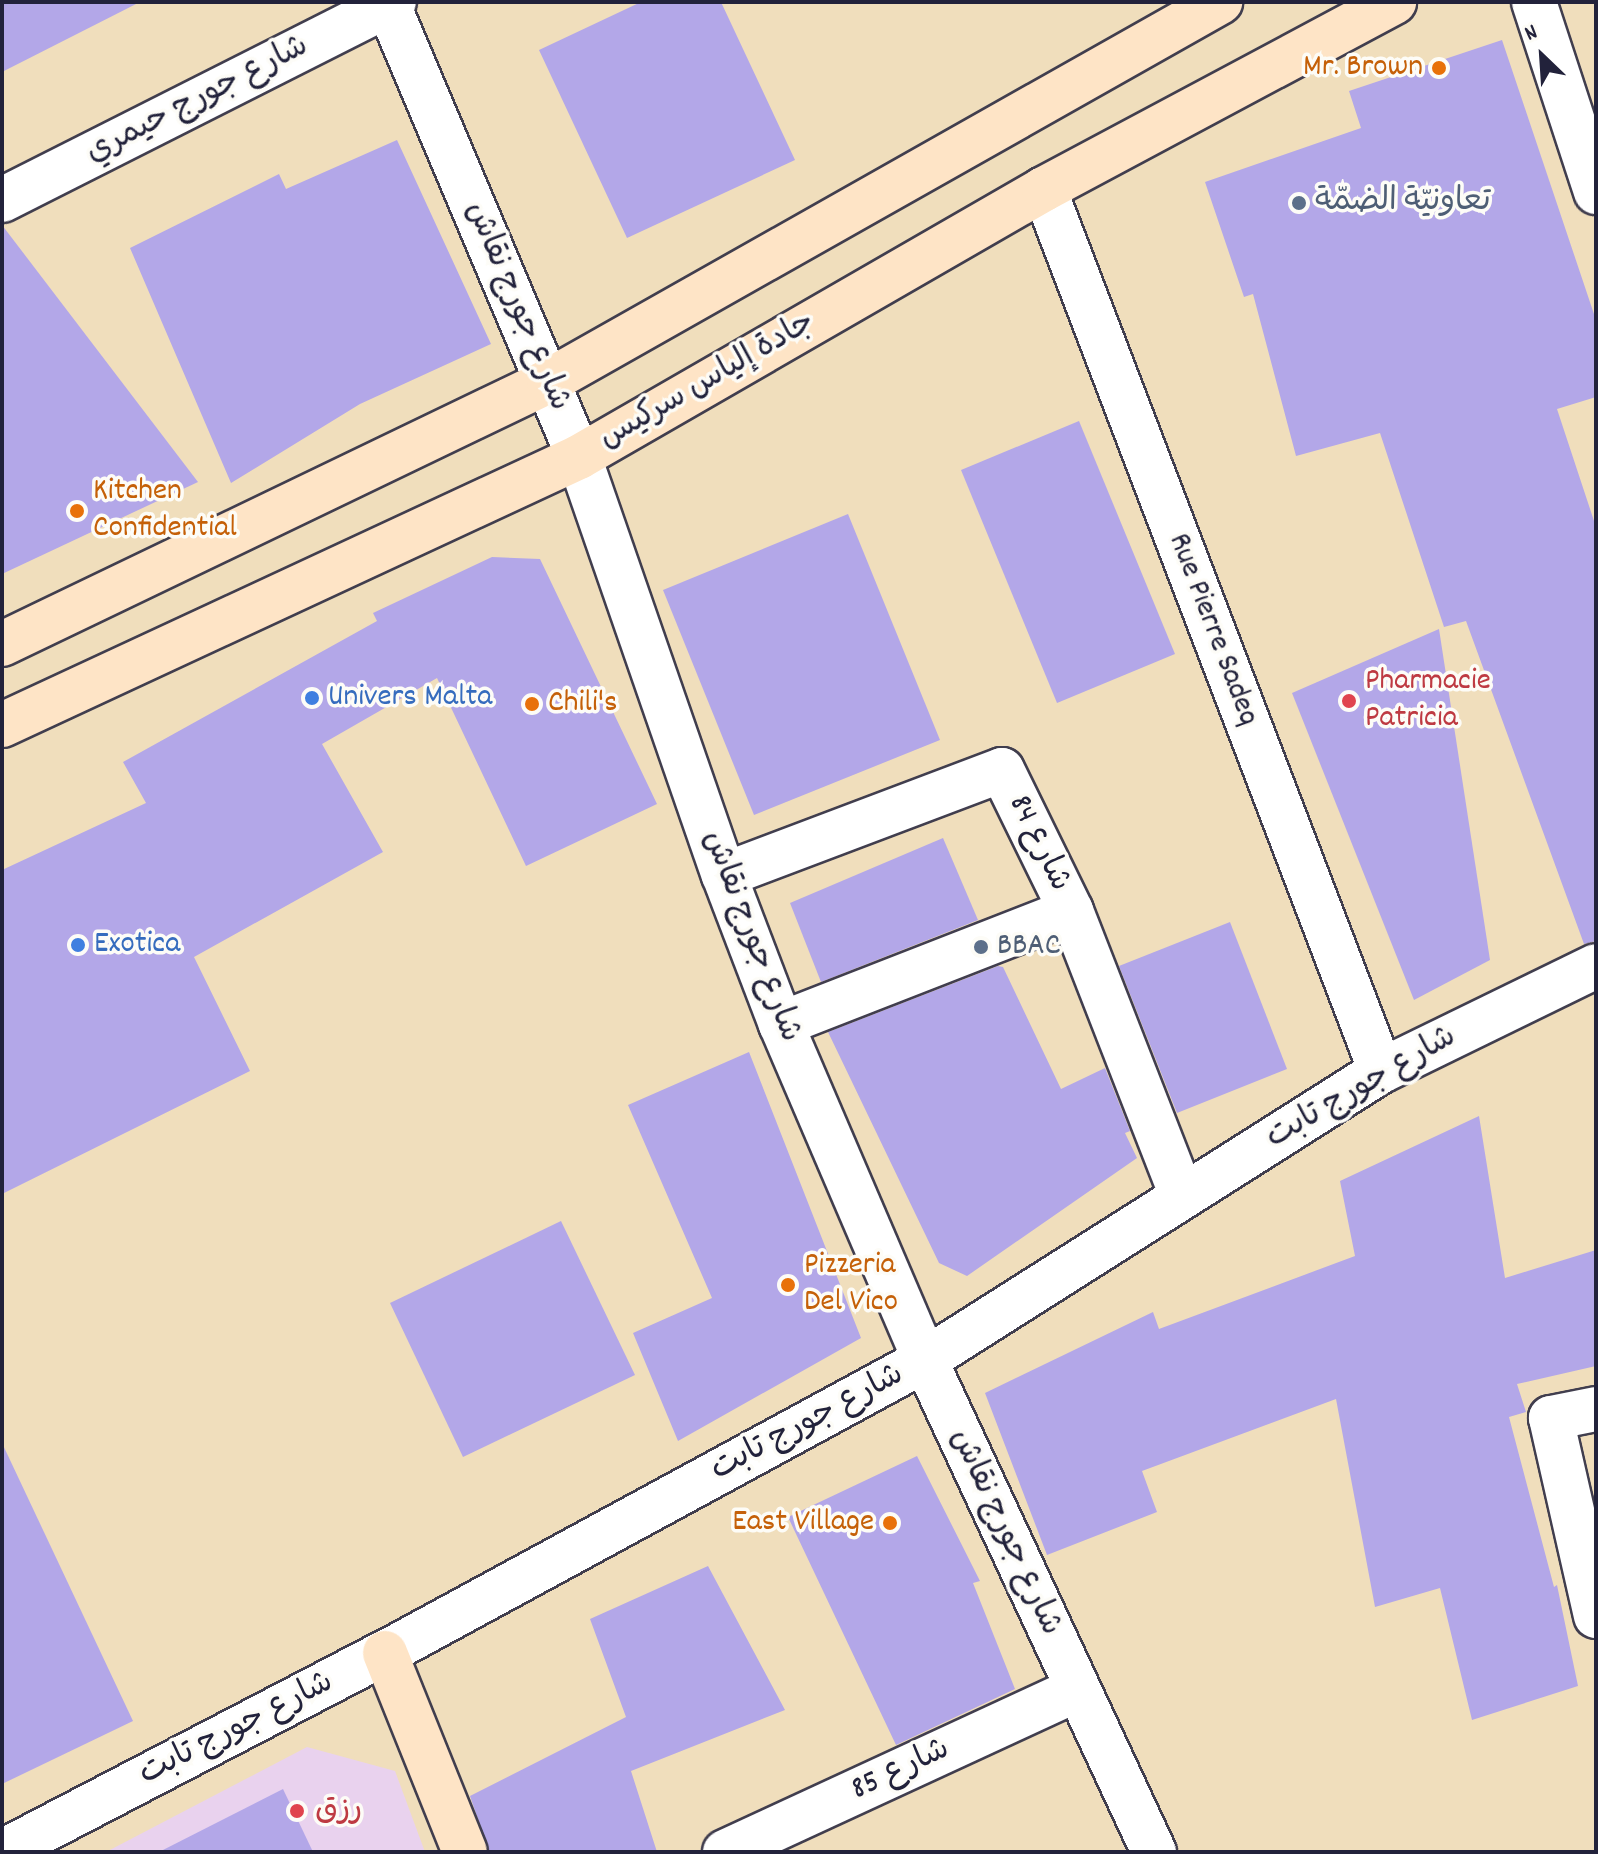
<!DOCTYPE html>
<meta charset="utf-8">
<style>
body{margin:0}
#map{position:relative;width:1598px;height:1854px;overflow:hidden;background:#f0debc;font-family:Dekko,"Playpen Sans Arabic",sans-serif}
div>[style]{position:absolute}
.built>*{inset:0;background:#e9d2ee}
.building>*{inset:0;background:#b3a7e8}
.roads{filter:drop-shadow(2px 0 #413e4e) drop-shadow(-2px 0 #413e4e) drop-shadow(0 2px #413e4e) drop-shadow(0 -2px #413e4e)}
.street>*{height:44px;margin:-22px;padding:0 22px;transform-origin:22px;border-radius:22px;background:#fff}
.secondary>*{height:44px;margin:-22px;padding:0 22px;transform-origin:22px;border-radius:22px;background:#fee4c6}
.dots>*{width:22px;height:22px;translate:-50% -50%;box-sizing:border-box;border:4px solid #fdfcf7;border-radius:50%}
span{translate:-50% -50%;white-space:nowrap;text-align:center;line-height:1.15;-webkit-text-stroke:7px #fdfcf7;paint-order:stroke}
.food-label{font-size:32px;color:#c56008}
.right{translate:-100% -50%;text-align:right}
.left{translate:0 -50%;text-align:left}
.street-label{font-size:32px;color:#22223b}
.service-label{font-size:32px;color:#4e5e75}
.health-label{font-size:32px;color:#be3a42}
.shop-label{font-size:32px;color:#366cbe}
.frame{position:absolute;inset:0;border:4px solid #22223b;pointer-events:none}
.north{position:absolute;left:1502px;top:16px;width:80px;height:80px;-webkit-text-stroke:6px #fdfcf7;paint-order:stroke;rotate:335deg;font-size:22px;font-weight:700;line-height:32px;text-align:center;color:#22223b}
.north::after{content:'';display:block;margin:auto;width:28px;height:36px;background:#22223b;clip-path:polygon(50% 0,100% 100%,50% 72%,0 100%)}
</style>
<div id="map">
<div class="built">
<i style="clip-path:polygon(307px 1747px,395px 1771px,425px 1852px,106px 1852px)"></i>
</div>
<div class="building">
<i style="clip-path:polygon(2px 2px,140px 2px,2px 72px)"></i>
<i style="clip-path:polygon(641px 2px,721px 2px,795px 160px,627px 238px,539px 50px)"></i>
<i style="clip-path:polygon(1502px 40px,1596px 320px,1596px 397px,1557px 409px,1596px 527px,1596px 941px,1584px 944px,1466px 621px,1444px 627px,1380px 433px,1296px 456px,1253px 294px,1244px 297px,1205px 182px,1361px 128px,1349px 91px)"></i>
<i style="clip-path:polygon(397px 140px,491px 344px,360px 404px,231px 483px,130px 248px,279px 174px,286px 189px)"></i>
<i style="clip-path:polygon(2px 225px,198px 482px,2px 574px)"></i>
<i style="clip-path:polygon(1079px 421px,1175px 654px,1057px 703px,961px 470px)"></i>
<i style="clip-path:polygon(848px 514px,940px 740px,754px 815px,663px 590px)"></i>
<i style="clip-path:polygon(492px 557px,540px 559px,657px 804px,526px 866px,437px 678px,322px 744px,383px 852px,194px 957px,250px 1071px,2px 1194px,2px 870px,146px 803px,123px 762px,377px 621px,373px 613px)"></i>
<i style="clip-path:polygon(1439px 629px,1490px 960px,1414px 1000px,1292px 693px)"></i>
<i style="clip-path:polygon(943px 838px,978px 920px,821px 982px,790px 903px)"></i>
<i style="clip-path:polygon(1230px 922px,1287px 1069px,1177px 1113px,1119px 966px)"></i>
<i style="clip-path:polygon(998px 966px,1003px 967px,1061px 1089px,1105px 1068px,1130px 1131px,1125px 1133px,1137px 1158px,967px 1276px,939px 1263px,828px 1032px)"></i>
<i style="clip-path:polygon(749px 1052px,861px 1338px,678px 1441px,633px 1333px,712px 1298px,628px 1105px)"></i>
<i style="clip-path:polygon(1479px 1116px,1505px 1278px,1596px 1250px,1596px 1366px,1517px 1384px,1526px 1412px,1509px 1417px,1554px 1587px,1557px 1585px,1578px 1686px,1472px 1720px,1440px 1588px,1375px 1607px,1336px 1399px,1142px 1471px,1157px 1512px,1047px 1555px,985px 1393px,1153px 1312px,1159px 1329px,1355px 1256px,1340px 1181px)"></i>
<i style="clip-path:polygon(561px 1221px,635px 1375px,463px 1457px,390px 1303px)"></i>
<i style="clip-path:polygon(2px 1443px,133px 1721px,2px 1784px)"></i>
<i style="clip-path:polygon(917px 1456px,980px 1581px,973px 1583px,1015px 1689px,896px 1745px,788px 1517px)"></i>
<i style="clip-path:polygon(708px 1566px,785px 1710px,631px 1771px,657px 1852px,489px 1852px,470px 1796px,626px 1717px,590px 1619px)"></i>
<i style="clip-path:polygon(283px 1789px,313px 1852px,159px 1852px)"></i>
</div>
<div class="roads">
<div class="street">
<i style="left:1534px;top:2px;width:200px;rotate:71.9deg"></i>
<i style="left:388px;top:5px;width:491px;rotate:67.1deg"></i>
<i style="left:579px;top:457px;width:442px;rotate:70.9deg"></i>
<i style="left:724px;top:875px;width:160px;rotate:69.1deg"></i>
<i style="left:781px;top:1024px;width:366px;rotate:66.8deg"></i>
<i style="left:925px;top:1360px;width:543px;rotate:65.04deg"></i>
<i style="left:1044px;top:189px;width:944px;rotate:69.09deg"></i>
<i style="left:2px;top:200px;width:439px;rotate:-26.8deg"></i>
<i style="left:724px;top:875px;width:297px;rotate:-20.7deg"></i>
<i style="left:1002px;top:770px;width:157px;rotate:63.9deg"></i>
<i style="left:1071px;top:911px;width:305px;rotate:68.7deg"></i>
<i style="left:781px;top:1024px;width:311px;rotate:-21.3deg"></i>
<i style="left:1596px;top:1409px;width:46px;rotate:168.7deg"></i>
<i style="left:1551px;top:1418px;width:203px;rotate:77.2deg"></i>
<i style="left:2px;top:1852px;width:432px;rotate:-27.5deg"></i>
<i style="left:385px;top:1653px;width:614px;rotate:-28.48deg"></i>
<i style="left:925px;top:1360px;width:540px;rotate:-32.37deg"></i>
<i style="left:1381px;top:1071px;width:239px;rotate:-26deg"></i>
<i style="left:725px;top:1852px;width:387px;rotate:-24.8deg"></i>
</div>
<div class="secondary">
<i style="left:2px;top:644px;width:607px;rotate:-25.68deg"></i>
<i style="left:549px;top:381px;width:771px;rotate:-29.46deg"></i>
<i style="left:2px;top:725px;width:636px;rotate:-24.91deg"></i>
<i style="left:579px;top:457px;width:537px;rotate:-29.96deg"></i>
<i style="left:1044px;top:189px;width:397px;rotate:-28.1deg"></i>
<i style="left:385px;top:1653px;width:214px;rotate:68.1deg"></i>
</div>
</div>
<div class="dots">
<i style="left:1439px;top:68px;background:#e8710a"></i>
<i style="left:1299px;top:203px;background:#5c6f8a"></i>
<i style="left:77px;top:511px;background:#e8710a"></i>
<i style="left:312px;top:698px;background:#3f7fe0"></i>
<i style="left:1349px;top:701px;background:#e0444e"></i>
<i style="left:532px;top:704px;background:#e8710a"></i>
<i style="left:78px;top:945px;background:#3f7fe0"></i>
<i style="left:981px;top:947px;background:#5c6f8a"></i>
<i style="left:788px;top:1285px;background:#e8710a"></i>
<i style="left:890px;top:1523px;background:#e8710a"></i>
<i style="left:297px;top:1811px;background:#e0444e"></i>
</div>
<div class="food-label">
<span class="right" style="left:1423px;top:68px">Mr. Brown</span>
<span class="left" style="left:93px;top:511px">Kitchen<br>Confidential</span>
<span class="left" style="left:548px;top:704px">Chili's</span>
<span class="left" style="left:804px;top:1285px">Pizzeria<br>Del Vico</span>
<span class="right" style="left:874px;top:1523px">East Village</span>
</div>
<div class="street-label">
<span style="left:198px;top:101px;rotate:-27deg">شارع جورج حيمري</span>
<span style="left:516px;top:307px;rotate:67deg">شارع جورج نقاش</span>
<span style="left:708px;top:382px;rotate:-30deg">جادة إلياس سركيس</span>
<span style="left:1212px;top:630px;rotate:69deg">Rue Pierre Sadeq</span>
<span style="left:1038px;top:844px;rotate:64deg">شارع 84</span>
<span style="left:750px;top:937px;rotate:69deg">شارع جورج نقاش</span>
<span style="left:1362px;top:1089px;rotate:-30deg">شارع جورج تابت</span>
<span style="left:808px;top:1424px;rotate:-28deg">شارع جورج تابت</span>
<span style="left:1004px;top:1533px;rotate:65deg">شارع جورج نقاش</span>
<span style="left:237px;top:1730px;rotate:-27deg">شارع جورج تابت</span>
<span style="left:901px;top:1771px;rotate:-25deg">شارع 85</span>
</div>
<div class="service-label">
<span class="left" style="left:1315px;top:203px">تعاونيّة الضمّة</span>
<span class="left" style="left:997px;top:947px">BBAC</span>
</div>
<div class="health-label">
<span class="left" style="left:1365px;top:701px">Pharmacie<br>Patricia</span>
<span class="left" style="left:315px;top:1811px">رزق</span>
</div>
<div class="shop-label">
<span class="left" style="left:328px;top:698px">Univers Malta</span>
<span class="left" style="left:94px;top:945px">Exotica</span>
</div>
<div class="frame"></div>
<div class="north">N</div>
</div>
